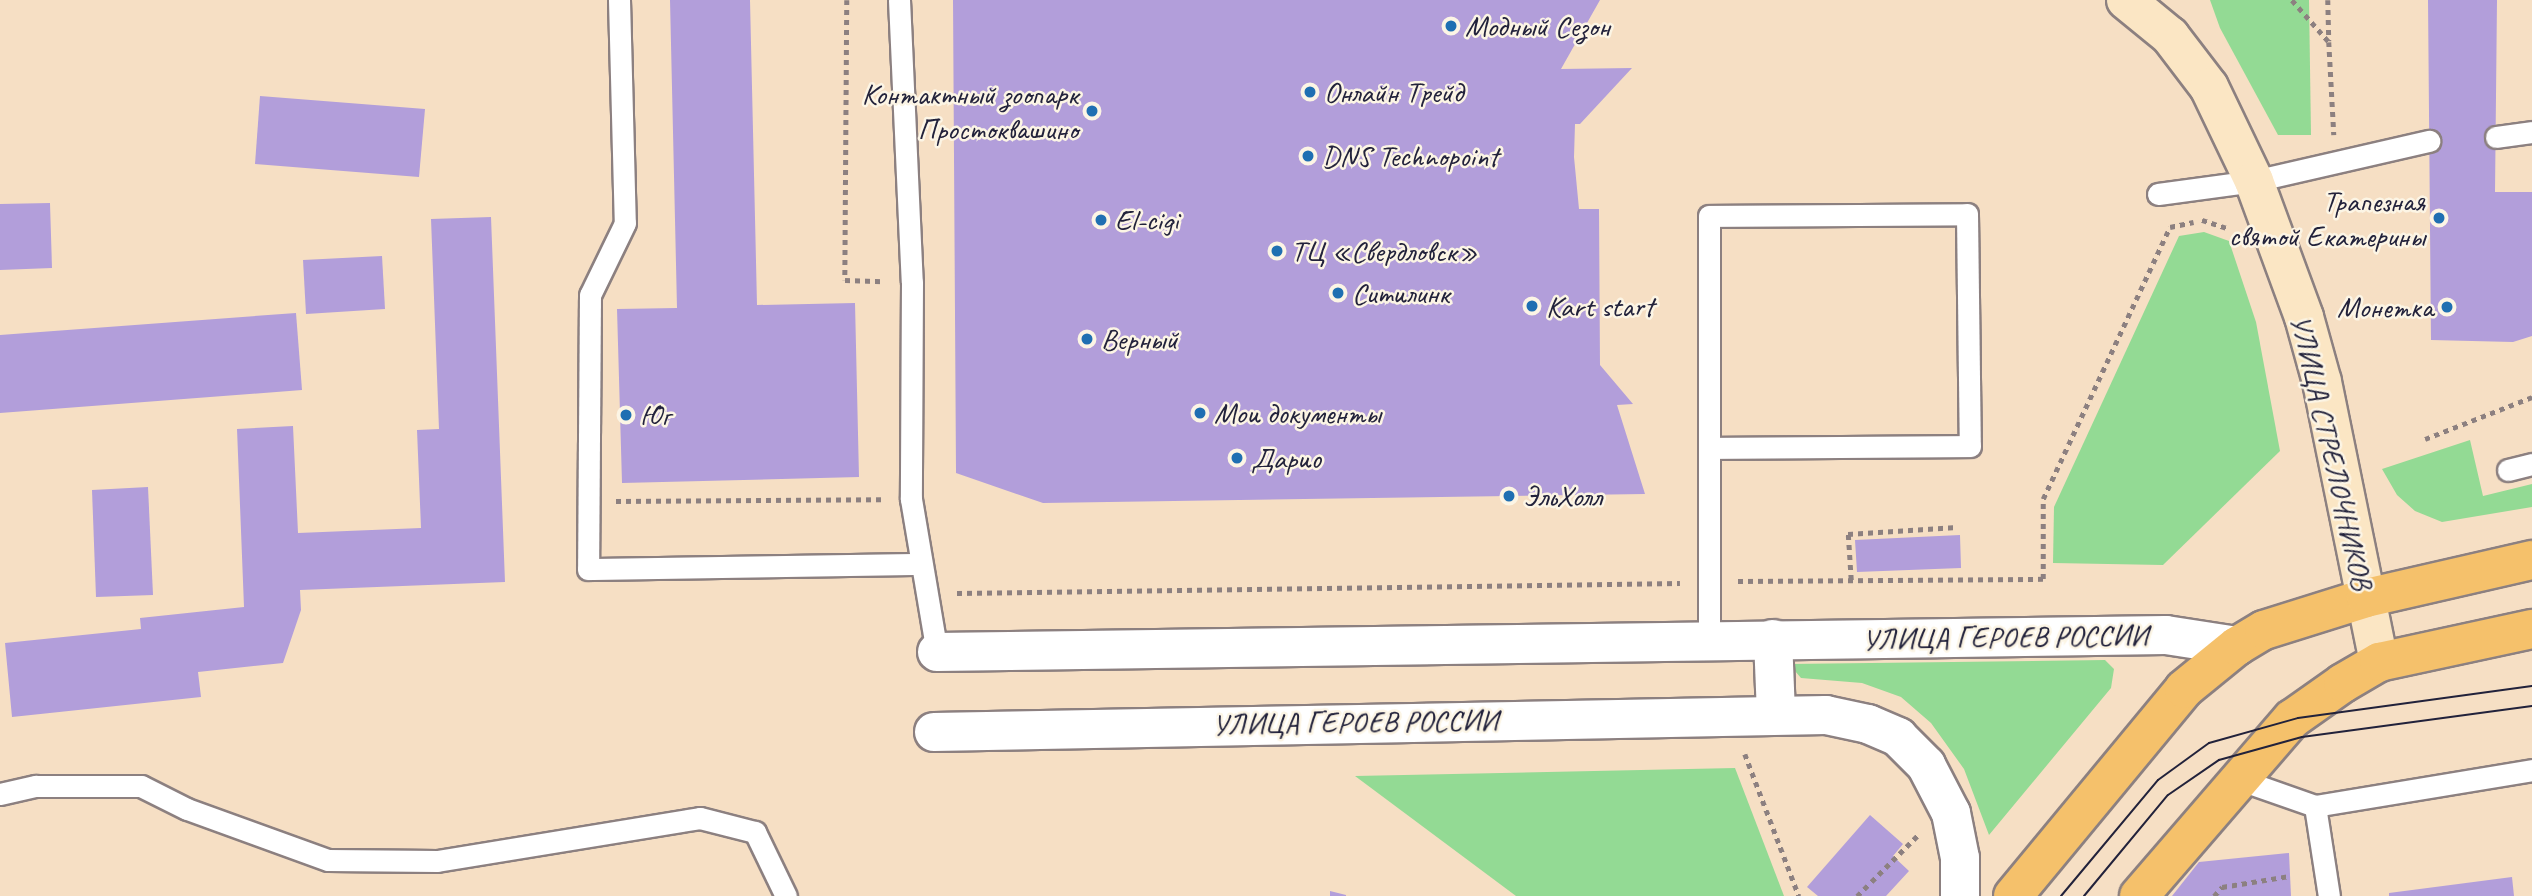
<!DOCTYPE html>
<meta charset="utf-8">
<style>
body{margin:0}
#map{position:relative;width:2532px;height:896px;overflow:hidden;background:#f6dfc4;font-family:Caveat,sans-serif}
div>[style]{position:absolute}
.green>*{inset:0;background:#93da94}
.building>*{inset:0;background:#b29eda}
.path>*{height:4.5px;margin-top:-2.25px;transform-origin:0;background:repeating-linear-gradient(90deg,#8c8080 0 5px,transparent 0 10px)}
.roads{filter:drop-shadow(2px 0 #8c8080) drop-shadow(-2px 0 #8c8080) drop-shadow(0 2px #8c8080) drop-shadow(0 -2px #8c8080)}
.service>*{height:21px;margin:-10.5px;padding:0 10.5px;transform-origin:10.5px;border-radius:10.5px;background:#fff}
.minor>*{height:38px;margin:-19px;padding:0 19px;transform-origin:19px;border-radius:19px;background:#fff}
.secondary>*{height:38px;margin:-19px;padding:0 19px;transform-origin:19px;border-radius:19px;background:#fbe6c4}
.primary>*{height:38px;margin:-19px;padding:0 19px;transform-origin:19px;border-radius:19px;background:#f5c16b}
.tram>*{height:2px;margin:-1px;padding:0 1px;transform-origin:1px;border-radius:1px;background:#22223b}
.dots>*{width:19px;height:19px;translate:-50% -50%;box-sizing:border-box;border:4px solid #fcf5e5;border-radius:50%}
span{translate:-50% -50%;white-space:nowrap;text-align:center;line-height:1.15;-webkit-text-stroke:5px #fcf5e5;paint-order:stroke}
.poi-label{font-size:30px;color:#22223b}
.left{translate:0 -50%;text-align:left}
.right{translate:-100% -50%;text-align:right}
.street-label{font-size:30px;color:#22223b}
</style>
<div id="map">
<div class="green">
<i style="clip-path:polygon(2210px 0,2309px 0,2311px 135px,2278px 135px,2220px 28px)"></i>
<i style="clip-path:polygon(2204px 232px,2229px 241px,2256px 322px,2280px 451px,2163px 565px,2053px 563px,2054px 507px,2179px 236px)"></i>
<i style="clip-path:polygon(2470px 440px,2483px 496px,2532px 484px,2532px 507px,2442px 522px,2415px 511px,2397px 495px,2382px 469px)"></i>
<i style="clip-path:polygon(2105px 660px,2114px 669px,2111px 688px,1989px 835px,1964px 769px,1931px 723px,1901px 697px,1862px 683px,1801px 678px,1789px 664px)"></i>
<i style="clip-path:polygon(1735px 768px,1784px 896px,1516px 896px,1355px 776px)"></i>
</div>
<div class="building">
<i style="clip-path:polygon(670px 0,750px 0,757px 305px,855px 303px,859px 477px,622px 483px,617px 309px,677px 308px)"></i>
<i style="clip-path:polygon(953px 0,1600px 0,1561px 69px,1632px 68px,1580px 124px,1575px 124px,1574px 157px,1579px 209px,1599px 209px,1600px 365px,1633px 404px,1617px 405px,1645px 494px,1043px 503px,956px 473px)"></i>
<i style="clip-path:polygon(2428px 0,2497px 0,2495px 192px,2532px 192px,2532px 336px,2513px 342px,2431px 340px)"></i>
<i style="clip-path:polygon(260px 96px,425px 109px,419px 177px,255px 164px)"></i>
<i style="clip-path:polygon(50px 203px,52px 268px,0 270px,0 204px)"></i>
<i style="clip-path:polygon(491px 217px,505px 582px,300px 590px,301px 610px,283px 663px,198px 672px,201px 697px,12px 717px,5px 643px,141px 629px,140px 618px,244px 607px,237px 429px,293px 426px,298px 533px,421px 528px,417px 430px,439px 429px,431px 219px)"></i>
<i style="clip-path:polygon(382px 256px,385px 309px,306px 314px,303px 260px)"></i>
<i style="clip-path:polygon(296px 313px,302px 390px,0 413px,0 335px)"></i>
<i style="clip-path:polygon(148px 487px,153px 595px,96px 597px,92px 490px)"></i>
<i style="clip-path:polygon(1960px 535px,1961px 568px,1857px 572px,1855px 540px)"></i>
<i style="clip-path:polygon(1870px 815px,1903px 844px,1893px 856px,1909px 871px,1886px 896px,1818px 896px,1807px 887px)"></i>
<i style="clip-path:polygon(2289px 853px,2291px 896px,2172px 896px,2199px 862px)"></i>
<i style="clip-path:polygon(2512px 877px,2514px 896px,2389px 896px,2389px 893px)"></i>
<i style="clip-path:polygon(1330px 891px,1346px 895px,1346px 896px,1330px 896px)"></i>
</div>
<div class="path">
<i style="left:847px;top:0;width:280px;rotate:90.4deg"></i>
<i style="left:845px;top:280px;width:38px;rotate:2deg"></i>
<i style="left:2292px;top:0;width:56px;rotate:48.6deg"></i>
<i style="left:2329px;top:42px;width:93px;rotate:86.9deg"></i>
<i style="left:2328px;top:0;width:41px;rotate:88.6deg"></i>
<i style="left:2202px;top:220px;width:29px;rotate:18deg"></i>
<i style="left:2425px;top:439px;width:115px;rotate:-21.4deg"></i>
<i style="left:616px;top:501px;width:268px;rotate:-0.4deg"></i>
<i style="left:1851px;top:580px;width:46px;rotate:-93.7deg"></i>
<i style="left:1848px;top:534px;width:109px;rotate:-3.7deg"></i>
<i style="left:1738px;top:581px;width:305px;rotate:-0.4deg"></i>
<i style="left:2043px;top:579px;width:80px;rotate:-90deg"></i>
<i style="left:2043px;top:499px;width:300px;rotate:-65deg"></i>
<i style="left:2170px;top:227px;width:24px;rotate:-12deg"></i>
<i style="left:957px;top:593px;width:723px;rotate:-0.79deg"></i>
<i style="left:1745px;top:754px;width:152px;rotate:69.2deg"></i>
<i style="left:1857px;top:896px;width:86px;rotate:-45deg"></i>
<i style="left:2214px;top:896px;width:12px;rotate:-48deg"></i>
<i style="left:2222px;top:887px;width:69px;rotate:-9.2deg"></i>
</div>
<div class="roads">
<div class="service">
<i style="left:619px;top:0;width:223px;rotate:88.5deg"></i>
<i style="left:625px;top:223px;width:80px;rotate:115.9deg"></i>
<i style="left:590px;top:295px;width:274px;rotate:90.4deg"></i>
<i style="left:588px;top:569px;width:331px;rotate:-0.9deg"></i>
<i style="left:899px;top:0;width:282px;rotate:87.4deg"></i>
<i style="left:912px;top:282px;width:217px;rotate:90.3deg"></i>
<i style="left:911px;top:499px;width:155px;rotate:80.4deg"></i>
<i style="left:2496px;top:137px;width:36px;rotate:-8deg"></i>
<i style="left:2158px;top:194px;width:97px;rotate:-7.7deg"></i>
<i style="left:2254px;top:181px;width:180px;rotate:-12.9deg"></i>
<i style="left:2508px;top:470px;width:25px;rotate:-14deg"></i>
<i style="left:1709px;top:640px;width:424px;rotate:-90deg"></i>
<i style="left:1709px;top:216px;width:258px;rotate:-0.4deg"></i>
<i style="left:1967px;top:214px;width:232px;rotate:89.3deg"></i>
<i style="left:1970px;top:446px;width:259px;rotate:179.6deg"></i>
<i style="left:2238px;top:779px;width:82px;rotate:19.3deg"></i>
<i style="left:2315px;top:806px;width:220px;rotate:-9.4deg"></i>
<i style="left:0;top:794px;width:37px;rotate:-13deg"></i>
<i style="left:36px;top:786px;width:105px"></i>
<i style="left:141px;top:786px;width:51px;rotate:26.6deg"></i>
<i style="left:187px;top:809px;width:150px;rotate:19.9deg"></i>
<i style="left:328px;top:860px;width:109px;rotate:0.5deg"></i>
<i style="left:437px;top:861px;width:266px;rotate:-9.3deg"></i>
<i style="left:700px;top:818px;width:57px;rotate:14.3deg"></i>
<i style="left:755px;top:832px;width:71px;rotate:64.2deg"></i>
<i style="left:2315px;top:806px;width:91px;rotate:81.2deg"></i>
</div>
<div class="minor">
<i style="left:1773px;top:639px;width:74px;rotate:87.7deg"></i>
<i style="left:937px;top:652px;width:1229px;rotate:-0.79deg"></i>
<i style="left:2166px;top:635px;width:72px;rotate:8.8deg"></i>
<i style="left:934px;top:732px;width:892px;rotate:-1.09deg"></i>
<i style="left:1826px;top:715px;width:43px;rotate:12.1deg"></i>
<i style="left:1868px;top:724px;width:33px;rotate:23deg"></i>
<i style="left:1898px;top:737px;width:40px;rotate:45deg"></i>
<i style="left:1926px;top:765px;width:54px;rotate:62.5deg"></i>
<i style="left:1951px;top:813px;width:46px;rotate:78.7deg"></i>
<i style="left:1960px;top:858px;width:38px;rotate:90deg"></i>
</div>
<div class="secondary">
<i style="left:2126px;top:0;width:57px;rotate:39.3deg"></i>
<i style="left:2170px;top:36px;width:64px;rotate:52.6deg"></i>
<i style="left:2209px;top:87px;width:104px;rotate:64.4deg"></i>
<i style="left:2254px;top:181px;width:145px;rotate:69.8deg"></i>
<i style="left:2304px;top:317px;width:67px;rotate:74.5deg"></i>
<i style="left:2322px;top:382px;width:286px;rotate:78.5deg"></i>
</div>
<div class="primary">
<i style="left:2013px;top:896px;width:268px;rotate:-50.4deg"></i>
<i style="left:2184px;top:689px;width:68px;rotate:-39.1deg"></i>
<i style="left:2237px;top:646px;width:31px;rotate:-31deg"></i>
<i style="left:2264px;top:630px;width:107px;rotate:-17.4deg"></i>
<i style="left:2366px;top:598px;width:170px;rotate:-12.9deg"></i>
<i style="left:2139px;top:896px;width:234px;rotate:-49.2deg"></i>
<i style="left:2292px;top:719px;width:62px;rotate:-35.2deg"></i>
<i style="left:2343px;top:683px;width:42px;rotate:-30.3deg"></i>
<i style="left:2379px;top:662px;width:157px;rotate:-12.2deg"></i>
</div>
</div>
<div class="tram">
<i style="left:2061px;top:896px;width:151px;rotate:-50.1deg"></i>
<i style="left:2158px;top:780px;width:63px;rotate:-36deg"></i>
<i style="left:2209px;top:743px;width:92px;rotate:-15.7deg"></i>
<i style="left:2298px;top:718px;width:236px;rotate:-7.8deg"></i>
<i style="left:2084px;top:896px;width:131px;rotate:-50.3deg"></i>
<i style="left:2168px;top:795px;width:62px;rotate:-34.5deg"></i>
<i style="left:2219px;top:760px;width:86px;rotate:-15.5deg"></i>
<i style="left:2302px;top:737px;width:232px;rotate:-7.7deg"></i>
</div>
<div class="dots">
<i style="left:1451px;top:26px;background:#1f6fb2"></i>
<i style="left:1310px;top:92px;background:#1f6fb2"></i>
<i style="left:1092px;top:111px;background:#1f6fb2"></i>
<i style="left:1308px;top:156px;background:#1f6fb2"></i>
<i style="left:2439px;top:218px;background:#1f6fb2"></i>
<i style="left:1101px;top:220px;background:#1f6fb2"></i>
<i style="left:1277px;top:251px;background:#1f6fb2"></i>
<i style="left:1338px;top:293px;background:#1f6fb2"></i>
<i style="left:1532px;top:306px;background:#1f6fb2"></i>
<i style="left:2447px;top:307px;background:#1f6fb2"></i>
<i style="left:1087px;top:339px;background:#1f6fb2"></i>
<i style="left:1200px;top:413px;background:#1f6fb2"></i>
<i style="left:626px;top:415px;background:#1f6fb2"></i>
<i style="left:1237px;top:458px;background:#1f6fb2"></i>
<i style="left:1509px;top:496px;background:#1f6fb2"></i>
</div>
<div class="poi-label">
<span class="left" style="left:1465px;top:26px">Модный Сезон</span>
<span class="left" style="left:1324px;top:92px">Онлайн Трейд</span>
<span class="right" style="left:1078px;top:111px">Контактный зоопарк<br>Простоквашино</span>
<span class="left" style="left:1322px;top:156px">DNS Technopoint</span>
<span class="right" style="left:2425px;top:218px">Трапезная<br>святой Екатерины</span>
<span class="left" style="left:1115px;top:220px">El-cigi</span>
<span class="left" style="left:1291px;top:251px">ТЦ «Свердловск»</span>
<span class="left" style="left:1352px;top:293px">Ситилинк</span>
<span class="left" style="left:1546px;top:306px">Kart start</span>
<span class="right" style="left:2433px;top:307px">Монетка</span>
<span class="left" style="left:1101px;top:339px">Верный</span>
<span class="left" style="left:1214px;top:413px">Мои документы</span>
<span class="left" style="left:640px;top:415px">Юг</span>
<span class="left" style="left:1251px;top:458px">Дарио</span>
<span class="left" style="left:1523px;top:496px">ЭльХолл</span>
</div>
<div class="street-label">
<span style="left:2332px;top:452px;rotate:77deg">УЛИЦА СТРЕЛОЧНИКОВ</span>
<span style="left:2005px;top:637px;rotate:-1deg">УЛИЦА ГЕРОЕВ РОССИИ</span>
<span style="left:1355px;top:722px;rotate:-1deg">УЛИЦА ГЕРОЕВ РОССИИ</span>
</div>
</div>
